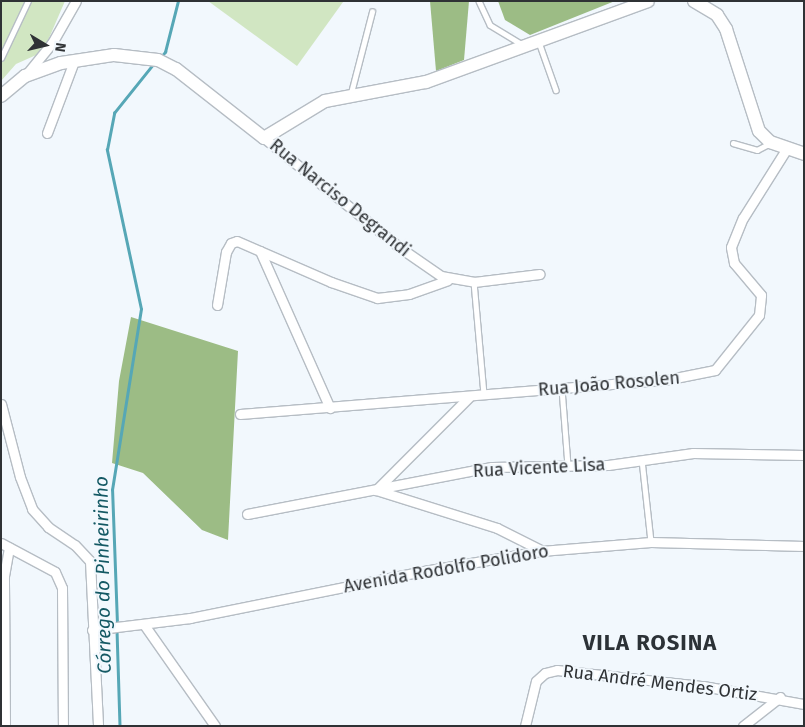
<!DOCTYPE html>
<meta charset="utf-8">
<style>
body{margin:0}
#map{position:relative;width:805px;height:727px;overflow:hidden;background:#f2f8fd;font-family:"Fira Sans",sans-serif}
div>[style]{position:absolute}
.green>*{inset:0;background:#d1e6c2}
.forest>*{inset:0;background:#9cbc85}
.stream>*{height:2.5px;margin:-1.25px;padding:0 1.25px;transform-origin:1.25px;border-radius:1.25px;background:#56a7b6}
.roads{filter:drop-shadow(1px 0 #b6bdc4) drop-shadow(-1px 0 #b6bdc4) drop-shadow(0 1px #b6bdc4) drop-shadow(0 -1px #b6bdc4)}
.lane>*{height:4.5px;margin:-2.25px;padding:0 2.25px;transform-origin:2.25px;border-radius:2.25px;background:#fff}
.street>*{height:9px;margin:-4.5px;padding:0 4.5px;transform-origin:4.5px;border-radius:4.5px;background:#fff}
.secondary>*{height:12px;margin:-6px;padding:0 6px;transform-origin:6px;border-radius:6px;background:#fff}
span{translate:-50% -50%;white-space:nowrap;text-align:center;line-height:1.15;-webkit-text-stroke:4px #f2f8fd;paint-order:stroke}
.street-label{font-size:18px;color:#2f3235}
.water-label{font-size:19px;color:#145964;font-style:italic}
.district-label{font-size:22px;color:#2c3237;font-weight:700;letter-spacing:1px}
.frame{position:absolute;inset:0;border:2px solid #2f3235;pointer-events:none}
.north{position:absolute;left:20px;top:20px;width:50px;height:50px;-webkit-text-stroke:4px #f2f8fd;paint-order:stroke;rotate:99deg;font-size:14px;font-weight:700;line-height:20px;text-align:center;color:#2f3235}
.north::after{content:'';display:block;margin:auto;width:18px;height:22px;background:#2f3235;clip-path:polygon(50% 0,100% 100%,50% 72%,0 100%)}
</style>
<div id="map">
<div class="green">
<i style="clip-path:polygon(1px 1px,65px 1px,43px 52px,16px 64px,1px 81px)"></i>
<i style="clip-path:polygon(208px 1px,342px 1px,343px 2px,297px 66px)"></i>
</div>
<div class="forest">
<i style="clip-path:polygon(430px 1px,469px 1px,464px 60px,436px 71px)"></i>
<i style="clip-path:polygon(498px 1px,615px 1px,530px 35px,505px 20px)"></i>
<i style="clip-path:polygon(131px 317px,238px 351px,228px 540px,202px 530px,143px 473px,112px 463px,119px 381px)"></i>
</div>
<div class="stream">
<i style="left:160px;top:58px;width:8px;rotate:-50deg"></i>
<i style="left:165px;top:52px;width:53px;rotate:-75.7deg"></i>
<i style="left:117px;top:624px;width:134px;rotate:-92.1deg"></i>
<i style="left:112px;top:490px;width:183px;rotate:-80.9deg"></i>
<i style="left:141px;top:309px;width:163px;rotate:-102.1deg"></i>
<i style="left:107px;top:150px;width:38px;rotate:-79deg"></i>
<i style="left:114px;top:113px;width:64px;rotate:-51.3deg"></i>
<i style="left:117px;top:630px;width:96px;rotate:88.2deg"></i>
</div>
<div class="roads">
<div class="lane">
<i style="left:479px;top:1px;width:26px;rotate:65deg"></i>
<i style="left:490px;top:25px;width:37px;rotate:31deg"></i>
<i style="left:539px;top:42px;width:51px;rotate:70.5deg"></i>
<i style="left:1px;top:58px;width:63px;rotate:-64.7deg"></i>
<i style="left:351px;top:93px;width:84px;rotate:-75.5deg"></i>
<i style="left:733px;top:143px;width:25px;rotate:16deg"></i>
<i style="left:757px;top:150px;width:13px;rotate:-27deg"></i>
<i style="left:474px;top:282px;width:113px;rotate:84.9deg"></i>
<i style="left:562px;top:389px;width:77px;rotate:85.5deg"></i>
<i style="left:642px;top:460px;width:82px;rotate:83.7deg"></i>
</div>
<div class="street">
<i style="left:25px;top:76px;width:43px;rotate:-50.7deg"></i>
<i style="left:52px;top:43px;width:48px;rotate:-60.3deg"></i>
<i style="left:47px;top:133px;width:77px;rotate:-69.4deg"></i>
<i style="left:264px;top:138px;width:174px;rotate:38.9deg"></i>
<i style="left:399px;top:247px;width:51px;rotate:34.6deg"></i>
<i style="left:441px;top:276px;width:34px;rotate:10deg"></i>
<i style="left:474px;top:282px;width:66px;rotate:-6.9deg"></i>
<i style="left:260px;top:251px;width:172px;rotate:66deg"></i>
<i style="left:217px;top:305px;width:54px;rotate:-80.4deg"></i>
<i style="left:226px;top:252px;width:10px;rotate:-61deg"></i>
<i style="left:231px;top:243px;width:6px;rotate:-18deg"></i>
<i style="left:237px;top:241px;width:103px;rotate:23.6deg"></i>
<i style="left:331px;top:282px;width:49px;rotate:19.2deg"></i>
<i style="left:377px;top:298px;width:32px;rotate:-7deg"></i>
<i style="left:409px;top:294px;width:41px;rotate:-19.7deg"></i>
<i style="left:469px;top:397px;width:132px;rotate:135deg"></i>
<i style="left:376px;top:490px;width:127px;rotate:17.4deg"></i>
<i style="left:497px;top:528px;width:49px;rotate:26.6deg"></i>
<i style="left:1px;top:404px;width:75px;rotate:75.4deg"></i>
<i style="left:20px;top:477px;width:34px;rotate:69deg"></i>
<i style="left:32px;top:509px;width:24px;rotate:48deg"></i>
<i style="left:48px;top:527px;width:32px;rotate:34deg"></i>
<i style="left:75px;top:545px;width:22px;rotate:47deg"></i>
<i style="left:90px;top:561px;width:165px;rotate:87.2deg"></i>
<i style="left:240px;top:414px;width:426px;rotate:-4.6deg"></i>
<i style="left:665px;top:380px;width:51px;rotate:-11.3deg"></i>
<i style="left:715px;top:370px;width:70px;rotate:-51.3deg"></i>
<i style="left:759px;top:315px;width:20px;rotate:-84deg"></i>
<i style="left:761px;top:295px;width:42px;rotate:-130.2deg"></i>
<i style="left:734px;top:263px;width:16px;rotate:-101deg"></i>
<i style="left:731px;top:247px;width:31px;rotate:-68deg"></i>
<i style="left:743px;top:218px;width:83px;rotate:-57.8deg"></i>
<i style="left:247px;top:514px;width:249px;rotate:-10.9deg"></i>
<i style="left:492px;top:467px;width:116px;rotate:-1deg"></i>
<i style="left:608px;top:465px;width:86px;rotate:-8deg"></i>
<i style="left:693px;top:453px;width:111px;rotate:1deg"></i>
<i style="left:1px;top:543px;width:61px;rotate:28.2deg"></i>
<i style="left:55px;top:572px;width:17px;rotate:66deg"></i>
<i style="left:62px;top:588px;width:138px;rotate:89.6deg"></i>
<i style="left:145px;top:626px;width:122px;rotate:55deg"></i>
<i style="left:92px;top:630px;width:99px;rotate:-7deg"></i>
<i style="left:190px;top:618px;width:233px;rotate:-11.4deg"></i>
<i style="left:418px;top:572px;width:125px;rotate:-9.7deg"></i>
<i style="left:541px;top:551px;width:110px;rotate:-4.7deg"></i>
<i style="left:651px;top:542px;width:153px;rotate:1.5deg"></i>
<i style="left:5px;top:726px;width:150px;rotate:-90.4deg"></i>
<i style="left:4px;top:576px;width:29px;rotate:-80deg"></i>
<i style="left:525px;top:726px;width:46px;rotate:-76.3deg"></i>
<i style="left:536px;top:681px;width:12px;rotate:-42deg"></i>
<i style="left:545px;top:673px;width:12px;rotate:-14deg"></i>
<i style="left:557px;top:670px;width:147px;rotate:6.3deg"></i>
<i style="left:703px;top:686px;width:103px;rotate:10.1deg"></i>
<i style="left:743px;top:726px;width:47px;rotate:-38.1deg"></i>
</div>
<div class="secondary">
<i style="left:694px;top:1px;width:27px;rotate:31deg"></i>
<i style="left:717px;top:15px;width:17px;rotate:57deg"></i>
<i style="left:726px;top:29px;width:107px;rotate:72.1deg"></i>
<i style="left:759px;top:131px;width:16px;rotate:45deg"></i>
<i style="left:770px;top:142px;width:36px;rotate:19deg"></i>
<i style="left:1px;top:96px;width:31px;rotate:-40deg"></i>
<i style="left:25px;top:76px;width:38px;rotate:-20deg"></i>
<i style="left:61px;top:63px;width:54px;rotate:-8.6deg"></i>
<i style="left:114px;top:55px;width:44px;rotate:6.5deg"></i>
<i style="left:158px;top:60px;width:20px;rotate:27deg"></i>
<i style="left:176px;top:69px;width:112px;rotate:38.1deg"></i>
<i style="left:264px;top:138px;width:71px;rotate:-31.2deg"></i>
<i style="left:325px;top:101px;width:103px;rotate:-10.7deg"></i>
<i style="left:426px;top:82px;width:236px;rotate:-20deg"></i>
</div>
</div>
<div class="street-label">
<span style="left:340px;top:198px;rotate:39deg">Rua Narciso Degrandi</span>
<span style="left:609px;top:384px;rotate:-5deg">Rua João Rosolen</span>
<span style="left:539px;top:468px;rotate:-3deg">Rua Vicente Lisa</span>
<span style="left:446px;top:569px;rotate:-10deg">Avenida Rodolfo Polidoro</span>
<span style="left:660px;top:683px;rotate:7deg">Rua André Mendes Ortiz</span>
</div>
<div class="water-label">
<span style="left:103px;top:575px;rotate:-91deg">Córrego do Pinheirinho</span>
</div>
<div class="district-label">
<span style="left:650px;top:643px">VILA ROSINA</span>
</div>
<div class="frame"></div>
<div class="north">N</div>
</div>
